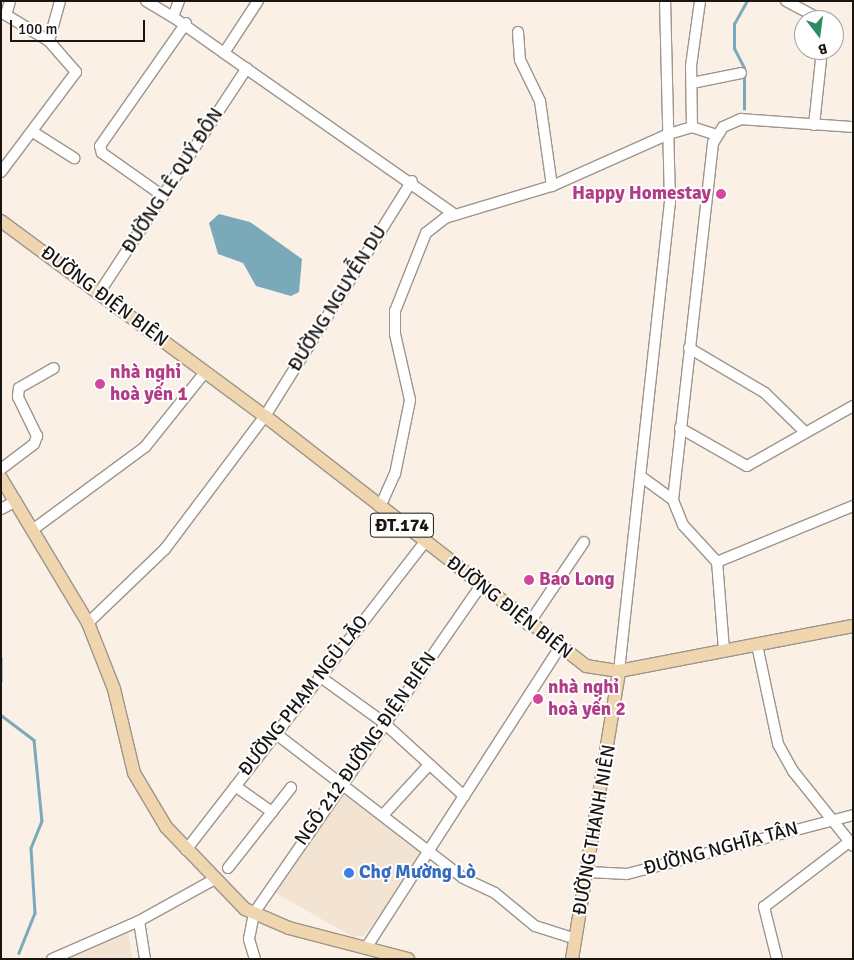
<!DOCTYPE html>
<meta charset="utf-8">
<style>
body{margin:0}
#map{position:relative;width:854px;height:960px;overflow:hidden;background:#faf0e6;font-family:Signika,sans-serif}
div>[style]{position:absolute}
.built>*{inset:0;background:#f2e3d3}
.water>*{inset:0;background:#7aaab9}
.stream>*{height:2.5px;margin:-1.25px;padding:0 1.25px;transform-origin:1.25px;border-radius:1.25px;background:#7aaab9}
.roads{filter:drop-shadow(1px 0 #9d958c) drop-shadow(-1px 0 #9d958c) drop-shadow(0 1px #9d958c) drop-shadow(0 -1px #9d958c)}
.minor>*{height:10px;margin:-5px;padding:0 5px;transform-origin:5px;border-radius:5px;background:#fff}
.major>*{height:12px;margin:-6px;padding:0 6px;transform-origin:6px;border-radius:6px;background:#f0d6af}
.dots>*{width:14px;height:14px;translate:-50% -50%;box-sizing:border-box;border:2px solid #fff;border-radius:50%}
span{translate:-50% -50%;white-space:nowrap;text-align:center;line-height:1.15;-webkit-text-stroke:4px #fff;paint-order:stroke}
.shield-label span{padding:1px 4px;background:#fff;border:1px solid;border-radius:4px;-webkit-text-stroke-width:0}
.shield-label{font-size:18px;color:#191612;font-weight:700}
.street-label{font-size:19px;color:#191612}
.hotel-label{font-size:19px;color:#b23c85;font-weight:700}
.right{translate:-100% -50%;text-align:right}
.left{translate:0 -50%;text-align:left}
.shop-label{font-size:19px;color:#366cbe;font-weight:700}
.frame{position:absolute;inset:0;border:2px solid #191612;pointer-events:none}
.north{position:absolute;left:794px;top:10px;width:50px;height:50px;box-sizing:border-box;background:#fff;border:1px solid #a3a2a0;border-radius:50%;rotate:165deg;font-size:14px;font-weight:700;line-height:20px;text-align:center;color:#191612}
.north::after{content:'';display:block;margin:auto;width:18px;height:22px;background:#2b8b63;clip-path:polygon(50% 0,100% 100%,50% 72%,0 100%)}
.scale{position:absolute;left:10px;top:20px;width:135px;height:22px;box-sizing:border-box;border:2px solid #191612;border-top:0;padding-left:6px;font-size:15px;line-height:18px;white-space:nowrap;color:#191612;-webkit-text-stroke:4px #fff;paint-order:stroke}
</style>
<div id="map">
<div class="built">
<i style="clip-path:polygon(345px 789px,424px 854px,364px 936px,353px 937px,274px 892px)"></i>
<i style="clip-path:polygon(128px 933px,133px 959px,64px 959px)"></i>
</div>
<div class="water">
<i style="clip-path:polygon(219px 214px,250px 222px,302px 259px,299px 292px,291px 296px,256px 286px,243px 263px,218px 254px,209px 223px)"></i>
</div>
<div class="stream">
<i style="left:744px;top:109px;width:41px;rotate:-90deg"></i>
<i style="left:744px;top:68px;width:22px;rotate:-117deg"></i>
<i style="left:734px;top:48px;width:24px;rotate:-90deg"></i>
<i style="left:734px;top:24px;width:26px;rotate:-61deg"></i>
<i style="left:1px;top:658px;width:23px;rotate:90deg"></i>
<i style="left:1px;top:715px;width:41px;rotate:37.1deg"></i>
<i style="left:34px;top:740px;width:81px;rotate:84.4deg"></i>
<i style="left:42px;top:821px;width:29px;rotate:112deg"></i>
<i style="left:31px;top:848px;width:65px;rotate:86.5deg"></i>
<i style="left:35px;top:913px;width:43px;rotate:111.8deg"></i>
</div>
<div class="roads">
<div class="minor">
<i style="left:146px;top:1px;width:31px;rotate:31deg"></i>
<i style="left:179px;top:1px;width:17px;rotate:111deg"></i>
<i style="left:173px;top:17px;width:62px;rotate:35.2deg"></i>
<i style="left:258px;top:1px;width:62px;rotate:123.2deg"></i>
<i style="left:224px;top:53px;width:282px;rotate:35deg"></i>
<i style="left:786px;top:1px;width:40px;rotate:28deg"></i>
<i style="left:518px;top:32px;width:28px;rotate:86deg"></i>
<i style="left:520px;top:60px;width:46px;rotate:64deg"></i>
<i style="left:540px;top:101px;width:86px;rotate:82deg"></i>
<i style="left:49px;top:41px;width:41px;rotate:-74.6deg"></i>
<i style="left:692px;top:83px;width:50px;rotate:-11.5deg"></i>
<i style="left:814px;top:125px;width:75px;rotate:-83.9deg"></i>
<i style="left:692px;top:127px;width:61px;rotate:-90.9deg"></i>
<i style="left:691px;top:66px;width:66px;rotate:-82.1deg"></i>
<i style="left:33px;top:132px;width:49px;rotate:32.4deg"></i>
<i style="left:1px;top:172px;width:125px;rotate:-53.1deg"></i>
<i style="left:76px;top:72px;width:41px;rotate:-131.1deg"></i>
<i style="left:49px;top:41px;width:50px;rotate:-148.8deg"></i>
<i style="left:6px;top:15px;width:15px;rotate:-74deg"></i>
<i style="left:163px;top:196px;width:75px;rotate:-144.8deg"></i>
<i style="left:102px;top:153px;width:7px;rotate:-106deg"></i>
<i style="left:100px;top:146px;width:150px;rotate:-55deg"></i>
<i style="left:99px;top:293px;width:269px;rotate:-56.7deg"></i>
<i style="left:689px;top:348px;width:88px;rotate:30.6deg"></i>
<i style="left:765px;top:393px;width:56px;rotate:44.3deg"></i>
<i style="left:680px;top:428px;width:77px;rotate:29.6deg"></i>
<i style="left:747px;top:466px;width:122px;rotate:-29.5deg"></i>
<i style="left:1px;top:469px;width:41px;rotate:-37.1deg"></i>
<i style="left:34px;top:444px;width:9px;rotate:-69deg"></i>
<i style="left:37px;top:436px;width:43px;rotate:-116deg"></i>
<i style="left:18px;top:397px;width:9px;rotate:-84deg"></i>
<i style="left:19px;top:388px;width:40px;rotate:-29.7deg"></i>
<i style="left:643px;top:478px;width:37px;rotate:36deg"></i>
<i style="left:380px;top:507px;width:36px;rotate:-66deg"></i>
<i style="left:395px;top:474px;width:76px;rotate:-78.5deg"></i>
<i style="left:410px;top:400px;width:68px;rotate:-102.8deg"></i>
<i style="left:395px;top:334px;width:23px;rotate:-90deg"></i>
<i style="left:395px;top:311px;width:84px;rotate:-68.3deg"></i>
<i style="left:426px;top:233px;width:24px;rotate:-38deg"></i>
<i style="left:445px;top:218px;width:112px;rotate:-16.7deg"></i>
<i style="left:552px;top:186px;width:128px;rotate:-24deg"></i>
<i style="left:669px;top:134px;width:24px;rotate:-17deg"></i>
<i style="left:692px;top:127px;width:25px;rotate:18deg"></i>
<i style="left:1px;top:509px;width:17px;rotate:-28deg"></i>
<i style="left:35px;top:528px;width:137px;rotate:-36.4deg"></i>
<i style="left:145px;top:447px;width:96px;rotate:-51.3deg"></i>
<i style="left:717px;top:562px;width:50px;rotate:-132.6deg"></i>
<i style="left:683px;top:525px;width:27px;rotate:-112deg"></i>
<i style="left:673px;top:500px;width:359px;rotate:-83.6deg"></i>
<i style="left:713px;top:143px;width:19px;rotate:-58deg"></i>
<i style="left:723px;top:127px;width:20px;rotate:-24deg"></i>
<i style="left:741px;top:119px;width:112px;rotate:4.1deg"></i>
<i style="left:88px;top:623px;width:107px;rotate:-43.9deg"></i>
<i style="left:165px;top:549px;width:166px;rotate:-53.1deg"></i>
<i style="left:265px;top:416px;width:277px;rotate:-58deg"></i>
<i style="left:528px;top:625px;width:100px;rotate:-56deg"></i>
<i style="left:757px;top:645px;width:101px;rotate:78deg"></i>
<i style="left:778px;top:744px;width:31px;rotate:61deg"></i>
<i style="left:793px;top:771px;width:96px;rotate:51.3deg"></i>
<i style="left:724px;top:650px;width:88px;rotate:-94.5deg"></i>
<i style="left:717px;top:562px;width:147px;rotate:-22.4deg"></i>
<i style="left:619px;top:671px;width:471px;rotate:-83.8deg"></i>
<i style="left:670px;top:203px;width:202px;rotate:-91.4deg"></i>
<i style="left:319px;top:676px;width:79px;rotate:35.7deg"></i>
<i style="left:383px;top:722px;width:110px;rotate:42.4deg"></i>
<i style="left:275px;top:733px;width:237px;rotate:37.6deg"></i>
<i style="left:463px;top:878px;width:35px;rotate:25deg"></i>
<i style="left:495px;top:893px;width:52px;rotate:39.5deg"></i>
<i style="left:535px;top:926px;width:43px;rotate:17.6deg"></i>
<i style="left:272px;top:812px;width:31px;rotate:-52deg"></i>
<i style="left:383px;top:815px;width:68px;rotate:-47.4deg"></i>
<i style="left:186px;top:850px;width:388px;rotate:-52.2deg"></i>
<i style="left:228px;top:868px;width:71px;rotate:-51.8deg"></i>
<i style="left:272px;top:812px;width:45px;rotate:-144.9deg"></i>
<i style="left:588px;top:872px;width:39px;rotate:3deg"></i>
<i style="left:627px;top:874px;width:234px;rotate:-14.6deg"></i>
<i style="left:139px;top:921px;width:38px;rotate:81deg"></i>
<i style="left:366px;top:948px;width:356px;rotate:-57.2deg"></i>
<i style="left:52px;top:959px;width:95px;rotate:-23.6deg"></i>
<i style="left:139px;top:921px;width:85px;rotate:-29deg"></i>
<i style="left:255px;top:959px;width:21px;rotate:-107deg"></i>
<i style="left:249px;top:939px;width:26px;rotate:-79deg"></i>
<i style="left:254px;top:913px;width:397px;rotate:-55.3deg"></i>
<i style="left:777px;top:959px;width:54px;rotate:-104deg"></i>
<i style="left:764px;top:907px;width:107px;rotate:-37.4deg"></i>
</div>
<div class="major">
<i style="left:1px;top:221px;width:328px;rotate:36.5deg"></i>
<i style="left:265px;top:416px;width:407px;rotate:37.9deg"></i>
<i style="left:586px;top:666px;width:33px;rotate:9deg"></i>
<i style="left:619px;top:671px;width:238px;rotate:-10.9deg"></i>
<i style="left:1px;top:478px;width:169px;rotate:59deg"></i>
<i style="left:88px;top:623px;width:71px;rotate:68.5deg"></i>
<i style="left:114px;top:689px;width:86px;rotate:76.6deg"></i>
<i style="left:134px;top:773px;width:63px;rotate:59.3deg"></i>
<i style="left:166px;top:827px;width:114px;rotate:46.1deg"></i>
<i style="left:245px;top:909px;width:48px;rotate:23.4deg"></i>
<i style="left:289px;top:928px;width:123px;rotate:14.6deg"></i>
<i style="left:572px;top:959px;width:292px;rotate:-80.7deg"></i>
</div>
</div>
<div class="dots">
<i style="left:721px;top:194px;background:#d1479c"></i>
<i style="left:100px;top:384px;background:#d1479c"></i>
<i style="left:529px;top:580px;background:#d1479c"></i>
<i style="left:538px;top:699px;background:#d1479c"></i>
<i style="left:349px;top:873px;background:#3f7fe0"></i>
</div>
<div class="shield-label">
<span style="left:402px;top:525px">ĐT.174</span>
</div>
<div class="street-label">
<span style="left:173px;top:181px;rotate:-57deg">ĐƯỜNG LÊ QUÝ ĐÔN</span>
<span style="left:104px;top:297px;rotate:37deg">ĐƯỜNG ĐIỆN BIÊN</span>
<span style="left:338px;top:299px;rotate:-58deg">ĐƯỜNG NGUYỄN DU</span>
<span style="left:509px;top:608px;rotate:38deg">ĐƯỜNG ĐIỆN BIÊN</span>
<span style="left:304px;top:696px;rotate:-52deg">ĐƯỜNG PHẠM NGŨ LÃO</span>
<span style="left:366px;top:749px;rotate:-55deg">NGÕ 212 ĐƯỜNG ĐIỆN BIÊN</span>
<span style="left:595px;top:830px;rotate:-80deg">ĐƯỜNG THANH NIÊN</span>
<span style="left:721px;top:849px;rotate:-15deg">ĐƯỜNG NGHĨA TÂN</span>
</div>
<div class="hotel-label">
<span class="right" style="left:711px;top:194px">Happy Homestay</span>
<span class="left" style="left:110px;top:384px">nhà nghỉ<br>hoà yến 1</span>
<span class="left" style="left:539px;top:580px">Bao Long</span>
<span class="left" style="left:548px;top:699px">nhà nghỉ<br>hoà yến 2</span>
</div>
<div class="shop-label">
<span class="left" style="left:359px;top:873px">Chợ Mường Lò</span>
</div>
<div class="frame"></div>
<div class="north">B</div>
<div class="scale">100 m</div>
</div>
